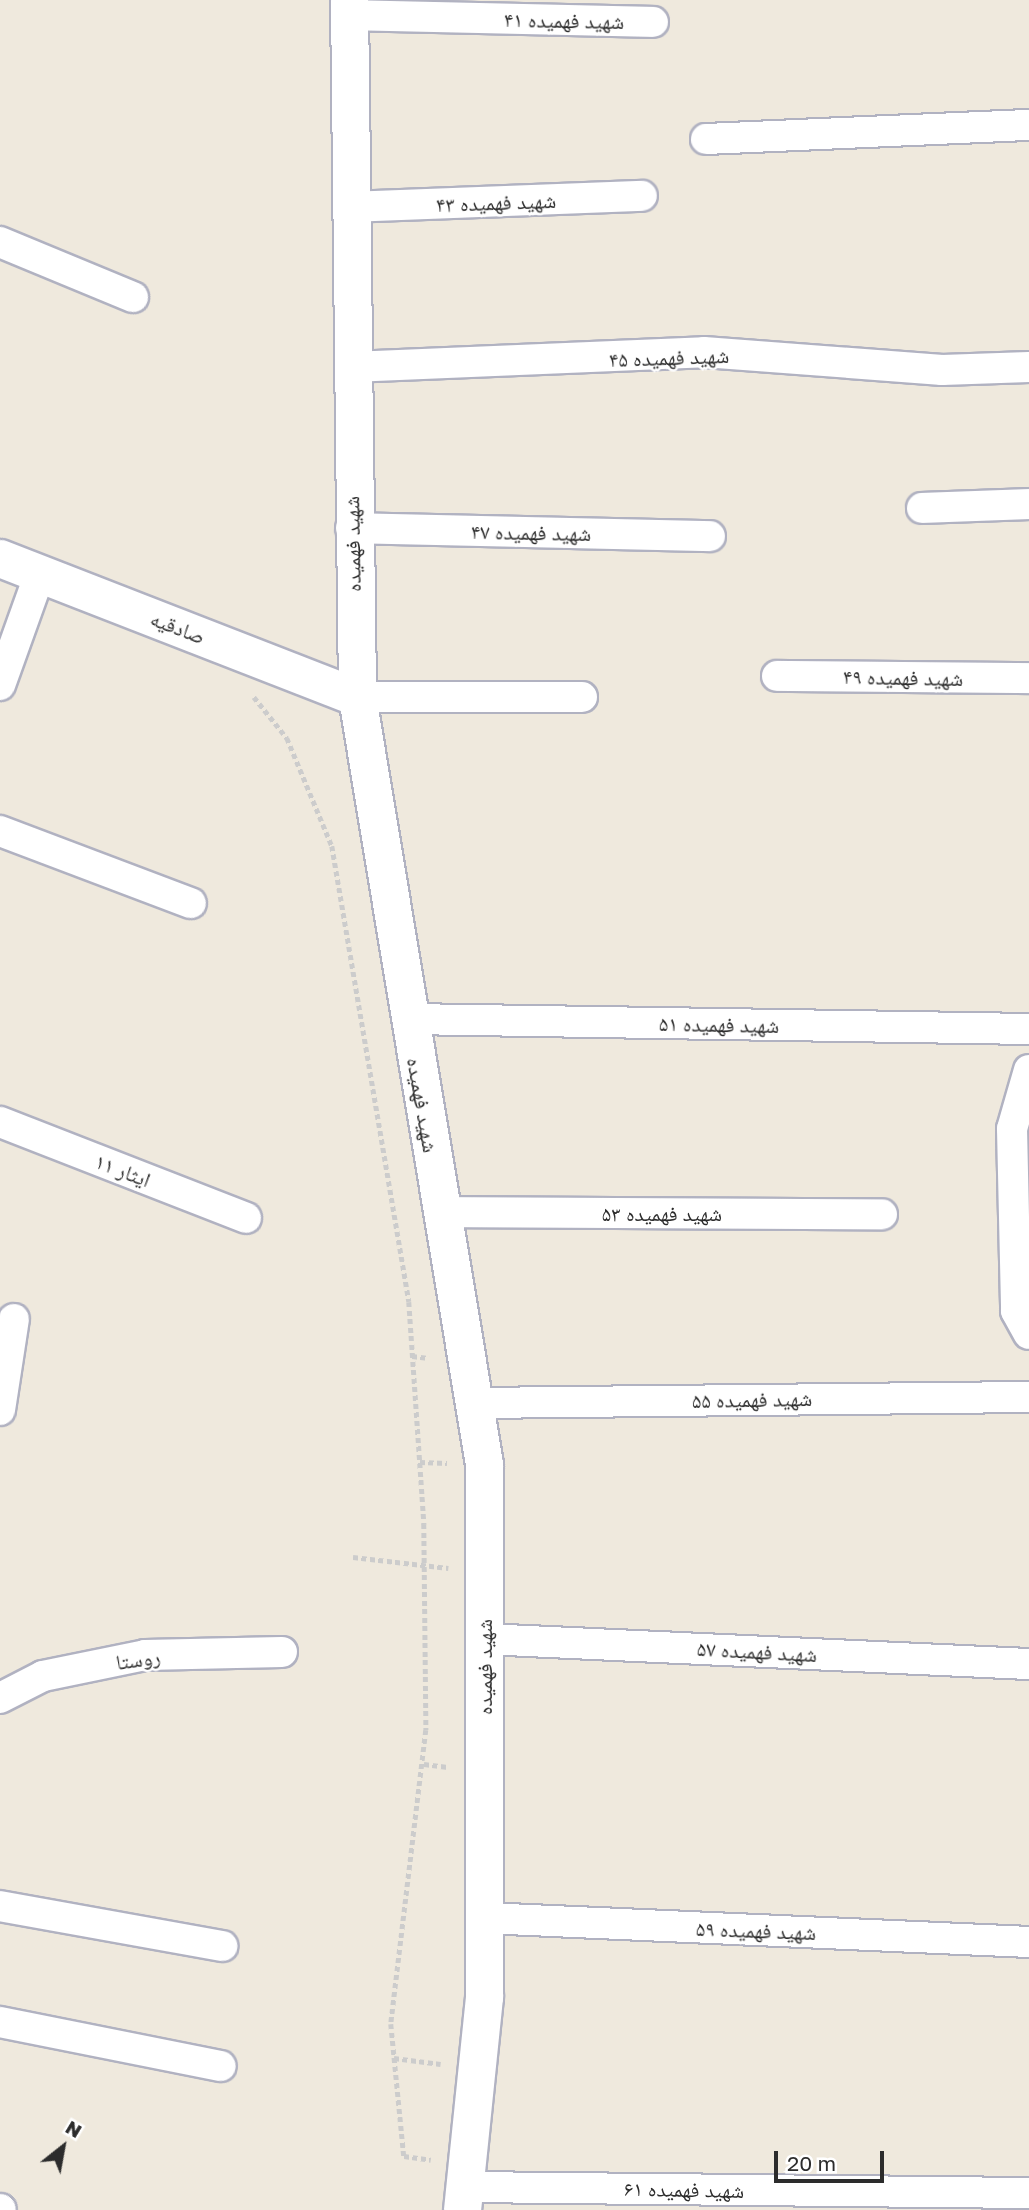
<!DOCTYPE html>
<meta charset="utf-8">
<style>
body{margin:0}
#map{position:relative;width:1029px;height:2210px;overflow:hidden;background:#efe9dd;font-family:"Golos Text","Noto Naskh Arabic",sans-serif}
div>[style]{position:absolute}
.path>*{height:4.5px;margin-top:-2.25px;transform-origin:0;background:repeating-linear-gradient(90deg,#ccc 0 5px,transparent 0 8.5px)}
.roads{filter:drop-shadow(2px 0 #b1b2c1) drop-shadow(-2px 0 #b1b2c1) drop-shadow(0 2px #b1b2c1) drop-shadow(0 -2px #b1b2c1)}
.minor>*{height:30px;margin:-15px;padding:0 15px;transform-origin:15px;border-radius:15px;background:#fff}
.tertiary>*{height:37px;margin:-18.5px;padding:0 18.5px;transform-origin:18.5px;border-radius:18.5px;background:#fff}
span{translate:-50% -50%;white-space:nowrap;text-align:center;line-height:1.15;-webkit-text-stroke:5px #fff;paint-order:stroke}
.street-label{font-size:21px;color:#2c2c2c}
.north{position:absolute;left:28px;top:2112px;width:70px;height:70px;-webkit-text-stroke:5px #fff;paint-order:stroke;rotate:31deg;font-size:19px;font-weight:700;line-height:28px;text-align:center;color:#2c2c2c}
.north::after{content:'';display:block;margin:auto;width:24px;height:32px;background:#2c2c2c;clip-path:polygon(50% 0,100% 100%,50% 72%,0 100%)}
.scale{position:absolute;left:774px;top:2151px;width:110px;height:32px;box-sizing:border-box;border:4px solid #2c2c2c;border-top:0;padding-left:9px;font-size:21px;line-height:24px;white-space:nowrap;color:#2c2c2c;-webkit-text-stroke:5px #fff;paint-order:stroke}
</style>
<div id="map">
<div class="path">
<i style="left:254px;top:697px;width:53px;rotate:51.2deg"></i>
<i style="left:287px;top:738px;width:117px;rotate:67.4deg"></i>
<i style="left:332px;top:846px;width:462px;rotate:80.4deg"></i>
<i style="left:409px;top:1302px;width:223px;rotate:86.1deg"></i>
<i style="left:424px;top:1524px;width:206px;rotate:89.4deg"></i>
<i style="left:426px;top:1730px;width:296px;rotate:96.8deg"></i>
<i style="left:391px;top:2024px;width:133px;rotate:84.4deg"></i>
<i style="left:404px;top:2156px;width:27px;rotate:8deg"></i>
<i style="left:412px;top:1356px;width:17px;rotate:7deg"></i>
<i style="left:420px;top:1462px;width:27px;rotate:2deg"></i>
<i style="left:353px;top:1557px;width:96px;rotate:6.6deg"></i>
<i style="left:424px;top:1764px;width:24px;rotate:7deg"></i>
<i style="left:394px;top:2058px;width:47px;rotate:7.3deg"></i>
</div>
<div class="roads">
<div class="minor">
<i style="left:349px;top:15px;width:304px;rotate:1.3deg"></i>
<i style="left:706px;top:139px;width:323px;rotate:-2.5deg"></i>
<i style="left:350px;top:207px;width:292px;rotate:-2.2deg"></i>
<i style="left:0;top:242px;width:144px;rotate:22.5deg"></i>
<i style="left:351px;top:367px;width:353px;rotate:-2.4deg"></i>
<i style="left:704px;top:352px;width:239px;rotate:4.3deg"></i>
<i style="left:942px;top:370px;width:87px;rotate:-2deg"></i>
<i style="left:922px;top:508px;width:107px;rotate:-2.1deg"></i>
<i style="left:351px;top:528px;width:359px;rotate:1.3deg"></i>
<i style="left:777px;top:676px;width:252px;rotate:0.5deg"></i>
<i style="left:0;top:685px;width:119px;rotate:-70.3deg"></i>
<i style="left:357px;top:697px;width:225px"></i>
<i style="left:0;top:831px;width:204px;rotate:20.7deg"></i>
<i style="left:408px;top:1019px;width:621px;rotate:0.92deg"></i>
<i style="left:1029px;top:1070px;width:61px;rotate:106.1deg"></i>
<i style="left:1012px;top:1129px;width:182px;rotate:88.7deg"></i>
<i style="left:1016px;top:1311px;width:26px;rotate:61deg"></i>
<i style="left:0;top:1122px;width:264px;rotate:21.3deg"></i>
<i style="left:442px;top:1212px;width:440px;rotate:0.3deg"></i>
<i style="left:475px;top:1403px;width:554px;rotate:-0.62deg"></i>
<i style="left:0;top:1410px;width:92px;rotate:-81.3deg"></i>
<i style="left:484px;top:1639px;width:546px;rotate:2.63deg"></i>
<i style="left:0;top:1698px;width:48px;rotate:-27.1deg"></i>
<i style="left:43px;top:1676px;width:104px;rotate:-11.6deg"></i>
<i style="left:145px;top:1655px;width:137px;rotate:-1.3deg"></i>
<i style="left:0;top:1906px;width:226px;rotate:10.2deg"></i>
<i style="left:484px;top:1918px;width:546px;rotate:2.52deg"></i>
<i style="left:0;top:2022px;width:225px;rotate:11.3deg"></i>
<i style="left:465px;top:2187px;width:564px;rotate:0.61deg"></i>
<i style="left:0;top:2209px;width:1px;rotate:45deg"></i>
</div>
<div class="tertiary">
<i style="left:349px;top:0;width:697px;rotate:89.34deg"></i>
<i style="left:357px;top:697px;width:777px;rotate:80.6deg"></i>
<i style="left:484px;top:1464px;width:533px;rotate:90deg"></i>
<i style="left:484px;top:1997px;width:214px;rotate:95.9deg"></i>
<i style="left:0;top:558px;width:383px;rotate:21.3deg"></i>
</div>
</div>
<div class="street-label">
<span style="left:564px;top:20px;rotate:1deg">شهید فهمیده ۴۱</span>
<span style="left:496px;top:202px;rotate:-2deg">شهید فهمیده ۴۳</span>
<span style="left:669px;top:357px;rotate:-2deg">شهید فهمیده ۴۵</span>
<span style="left:531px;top:532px;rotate:1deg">شهید فهمیده ۴۷</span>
<span style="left:352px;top:544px;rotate:-91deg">شهید فهمیده</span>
<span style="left:178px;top:627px;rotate:21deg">صادقیه</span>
<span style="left:903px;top:677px;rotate:1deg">شهید فهمیده ۴۹</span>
<span style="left:719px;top:1024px;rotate:1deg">شهید فهمیده ۵۱</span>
<span style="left:423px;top:1105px;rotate:80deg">شهید فهمیده</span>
<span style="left:123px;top:1170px;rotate:21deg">ایثار ۱۱</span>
<span style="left:662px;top:1213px">شهید فهمیده ۵۳</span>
<span style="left:752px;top:1399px;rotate:-1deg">شهید فهمیده ۵۵</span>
<span style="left:757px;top:1651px;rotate:3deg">شهید فهمیده ۵۷</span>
<span style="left:138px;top:1659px;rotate:-8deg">روستا</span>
<span style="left:484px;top:1667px;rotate:-90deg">شهید فهمیده</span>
<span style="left:756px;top:1930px;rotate:2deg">شهید فهمیده ۵۹</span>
<span style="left:684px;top:2189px;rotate:1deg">شهید فهمیده ۶۱</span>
</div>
<div class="north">N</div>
<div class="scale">20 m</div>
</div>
